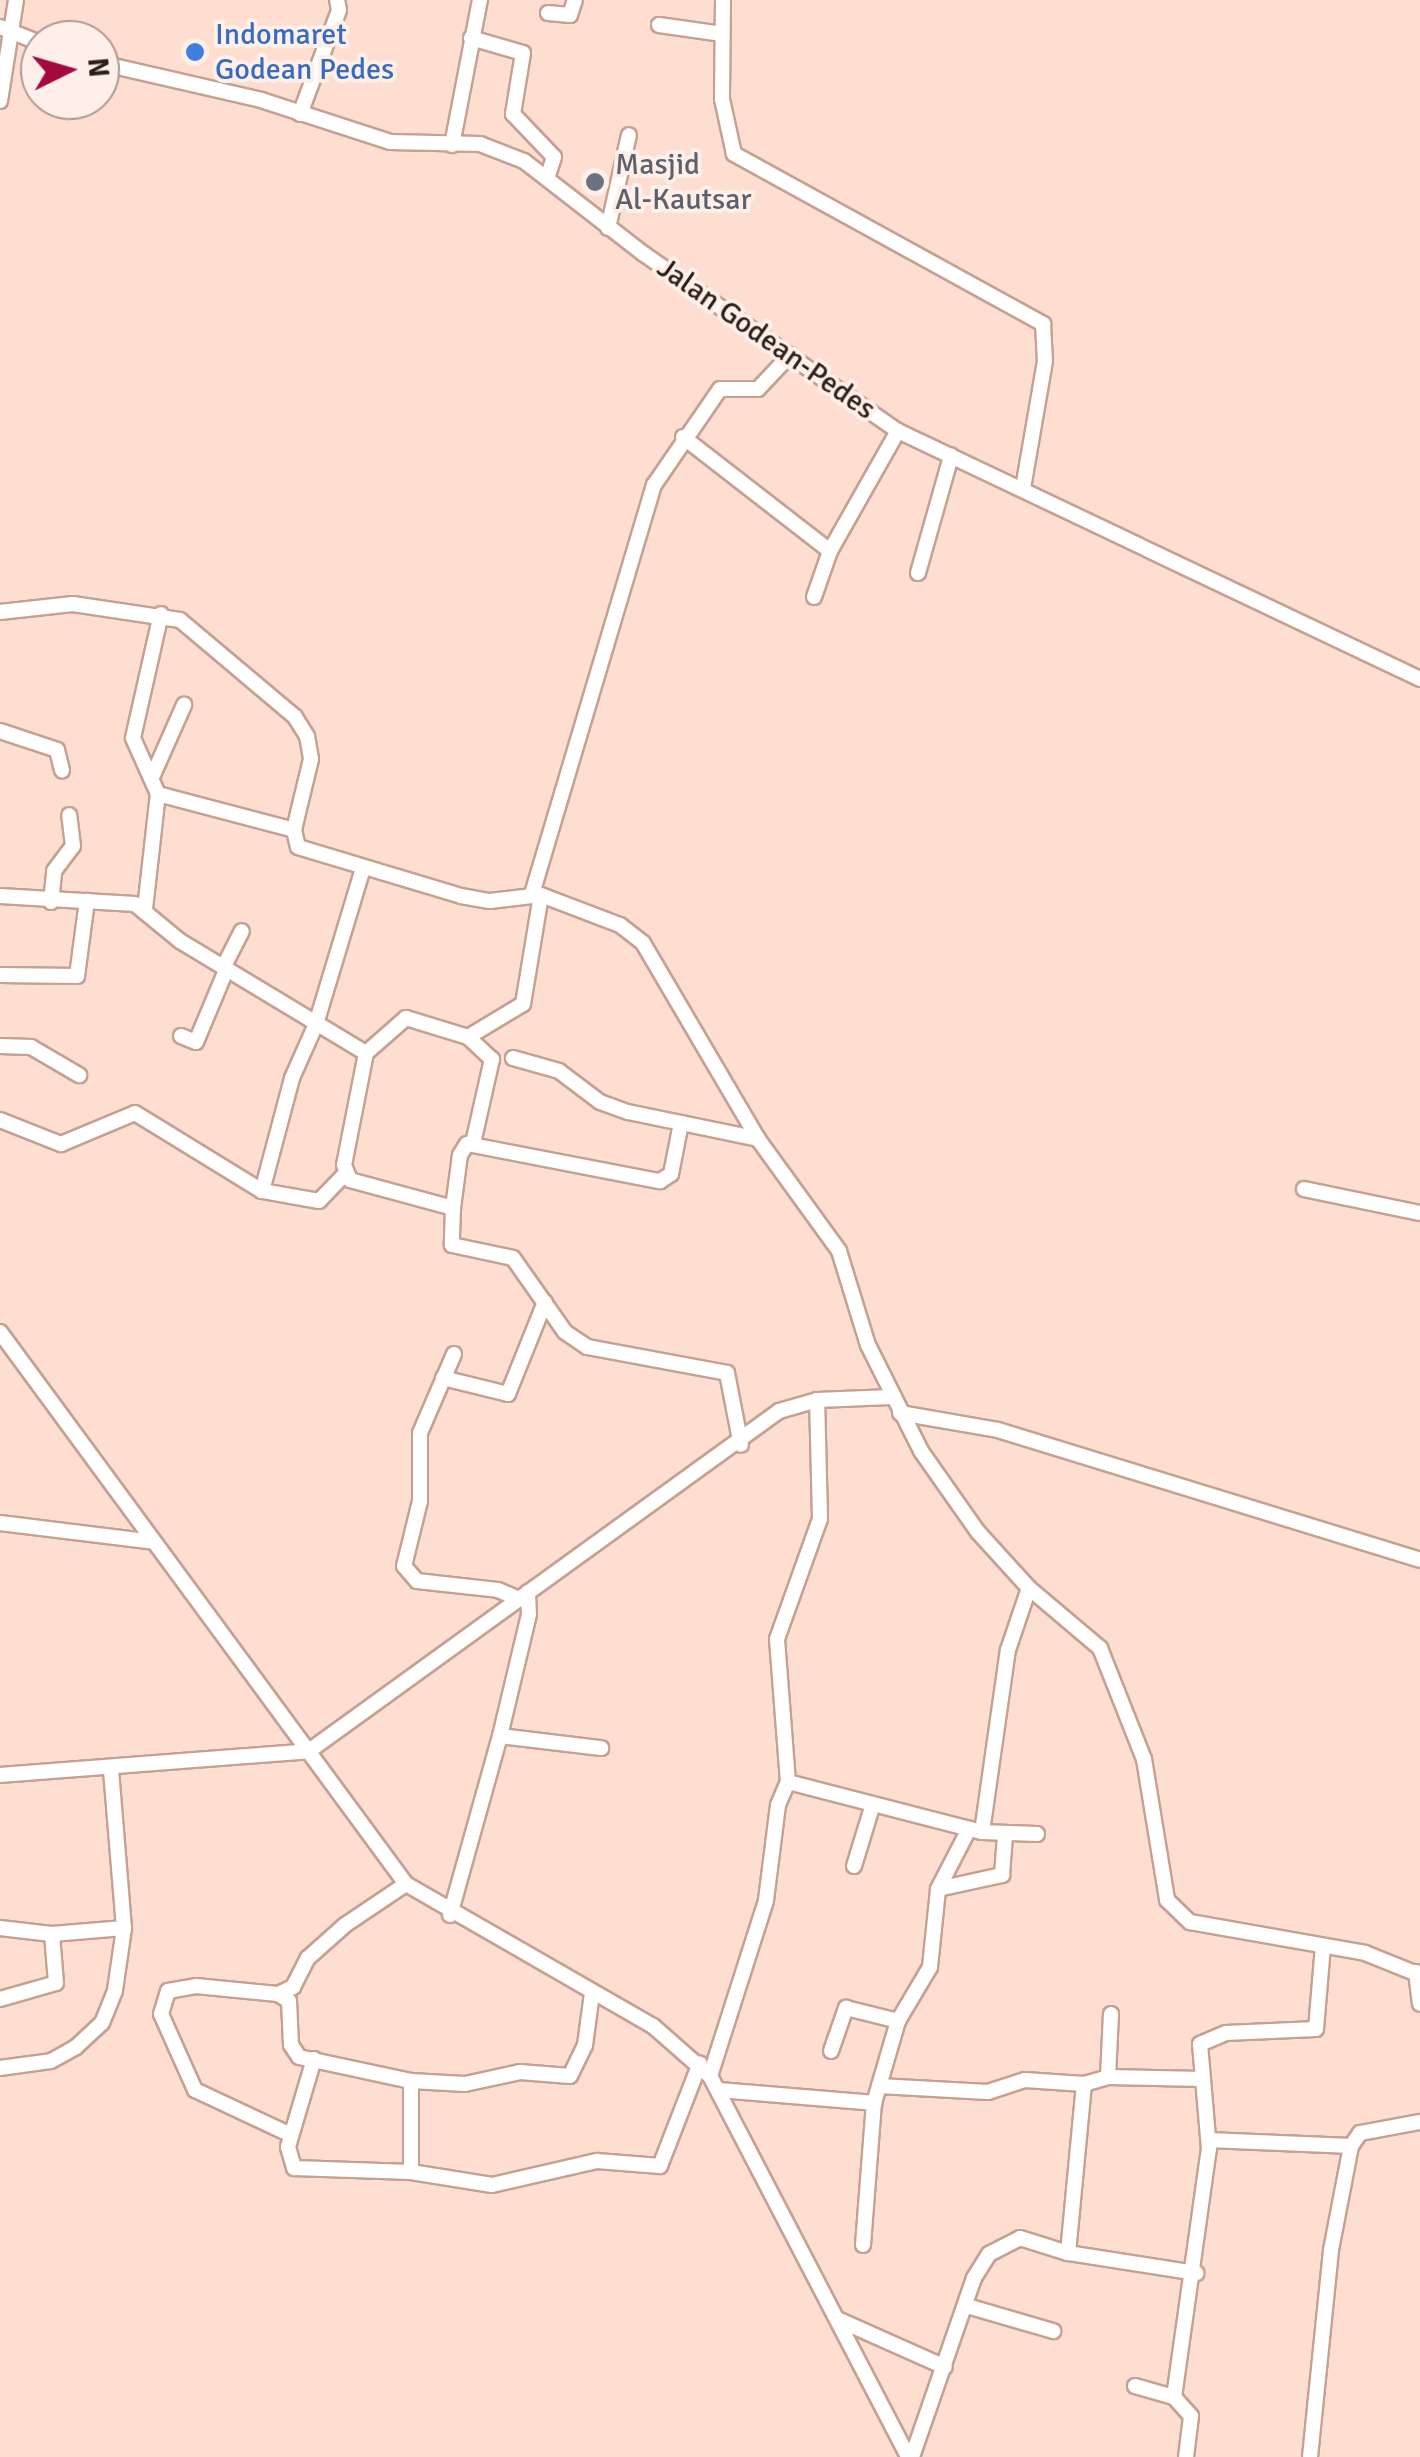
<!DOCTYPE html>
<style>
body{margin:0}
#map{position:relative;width:1420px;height:2457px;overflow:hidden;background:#fdded1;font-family:Signika,sans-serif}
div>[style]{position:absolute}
.roads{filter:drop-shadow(2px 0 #c5a192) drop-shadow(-2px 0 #c5a192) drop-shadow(0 2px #c5a192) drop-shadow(0 -2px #c5a192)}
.minor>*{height:14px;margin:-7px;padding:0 7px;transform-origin:7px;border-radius:7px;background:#fff}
.dots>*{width:28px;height:28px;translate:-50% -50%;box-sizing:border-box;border:5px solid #feefe8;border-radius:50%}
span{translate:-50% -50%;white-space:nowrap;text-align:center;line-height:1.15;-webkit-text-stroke:8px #feefe8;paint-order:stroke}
.shop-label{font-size:30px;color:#366cbe}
.left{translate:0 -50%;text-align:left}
.worship-label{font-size:30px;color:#5b616d}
.street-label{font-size:30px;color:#2c1e18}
.north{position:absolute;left:20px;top:20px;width:100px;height:100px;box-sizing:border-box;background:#feefe8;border:2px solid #aa9b95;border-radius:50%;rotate:85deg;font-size:28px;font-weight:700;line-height:40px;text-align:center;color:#2c1e18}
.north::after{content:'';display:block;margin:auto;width:35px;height:45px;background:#a40a40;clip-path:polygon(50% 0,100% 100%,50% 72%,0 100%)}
</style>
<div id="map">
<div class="roads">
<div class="minor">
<i style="left:723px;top:0;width:99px;rotate:90.6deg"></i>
<i style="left:722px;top:99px;width:56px;rotate:77.7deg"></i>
<i style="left:734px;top:154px;width:353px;rotate:28.8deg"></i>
<i style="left:1043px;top:324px;width:37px;rotate:87deg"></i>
<i style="left:1045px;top:361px;width:129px;rotate:99.8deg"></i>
<i style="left:548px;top:13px;width:22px;rotate:5deg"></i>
<i style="left:570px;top:15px;width:16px;rotate:-72deg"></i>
<i style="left:659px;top:25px;width:64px;rotate:8.1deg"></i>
<i style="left:0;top:27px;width:43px;rotate:21.8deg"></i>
<i style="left:471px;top:38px;width:54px;rotate:16.1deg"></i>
<i style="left:523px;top:53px;width:62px;rotate:99.3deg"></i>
<i style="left:513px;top:114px;width:59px;rotate:46.4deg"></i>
<i style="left:554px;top:157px;width:22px;rotate:108deg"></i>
<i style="left:100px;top:63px;width:165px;rotate:12.9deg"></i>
<i style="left:261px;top:100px;width:136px;rotate:18deg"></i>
<i style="left:390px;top:142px;width:90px;rotate:1.3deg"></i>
<i style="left:480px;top:144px;width:47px;rotate:21.1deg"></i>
<i style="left:524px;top:161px;width:152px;rotate:37.8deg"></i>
<i style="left:644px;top:254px;width:310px;rotate:34.9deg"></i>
<i style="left:898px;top:431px;width:578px;rotate:25.41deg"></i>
<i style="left:0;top:101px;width:102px;rotate:-81deg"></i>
<i style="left:300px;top:114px;width:111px;rotate:-69.4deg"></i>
<i style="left:339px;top:10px;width:10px;rotate:-101deg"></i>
<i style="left:452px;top:145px;width:148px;rotate:-79.1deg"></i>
<i style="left:608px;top:228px;width:95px;rotate:-77.3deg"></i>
<i style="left:683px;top:437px;width:186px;rotate:37.8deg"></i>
<i style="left:918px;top:573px;width:122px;rotate:-74.2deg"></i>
<i style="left:814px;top:597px;width:49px;rotate:-70.8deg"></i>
<i style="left:830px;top:551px;width:138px;rotate:-60.5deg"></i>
<i style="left:0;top:612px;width:73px;rotate:-6.3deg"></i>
<i style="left:73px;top:604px;width:108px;rotate:8.5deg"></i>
<i style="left:180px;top:620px;width:150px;rotate:40.1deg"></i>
<i style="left:295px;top:717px;width:22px;rotate:58deg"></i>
<i style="left:307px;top:736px;width:23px;rotate:80deg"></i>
<i style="left:311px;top:759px;width:73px;rotate:103.5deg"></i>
<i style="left:294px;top:830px;width:17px;rotate:77deg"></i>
<i style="left:298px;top:847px;width:170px;rotate:16.7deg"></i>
<i style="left:461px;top:896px;width:29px;rotate:10deg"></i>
<i style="left:490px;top:901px;width:51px;rotate:-6.7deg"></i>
<i style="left:541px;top:895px;width:85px;rotate:20.8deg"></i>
<i style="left:620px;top:925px;width:29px;rotate:38deg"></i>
<i style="left:643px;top:943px;width:227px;rotate:59.6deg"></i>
<i style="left:758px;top:1139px;width:138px;rotate:54.1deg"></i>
<i style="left:839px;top:1251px;width:98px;rotate:72.9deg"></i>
<i style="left:868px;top:1345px;width:119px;rotate:63.4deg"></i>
<i style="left:921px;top:1451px;width:99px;rotate:54.9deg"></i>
<i style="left:978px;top:1532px;width:76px;rotate:47.7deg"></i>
<i style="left:1029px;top:1588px;width:93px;rotate:40.2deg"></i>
<i style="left:1100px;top:1648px;width:119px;rotate:68.4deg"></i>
<i style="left:1144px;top:1759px;width:143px;rotate:80.7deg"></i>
<i style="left:1167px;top:1900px;width:32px;rotate:44deg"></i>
<i style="left:1190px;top:1922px;width:178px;rotate:10deg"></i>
<i style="left:1365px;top:1953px;width:59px;rotate:21.8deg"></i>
<i style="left:0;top:731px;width:60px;rotate:18.4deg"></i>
<i style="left:57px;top:750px;width:21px;rotate:76deg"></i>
<i style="left:153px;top:775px;width:77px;rotate:-66.1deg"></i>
<i style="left:158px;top:794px;width:141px;rotate:14.8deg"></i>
<i style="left:532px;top:894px;width:427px;rotate:-73.4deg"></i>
<i style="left:654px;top:485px;width:116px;rotate:-55.5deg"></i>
<i style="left:720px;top:389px;width:38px"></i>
<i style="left:758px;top:389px;width:47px;rotate:-46.7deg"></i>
<i style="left:0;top:896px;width:135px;rotate:3.4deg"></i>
<i style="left:135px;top:904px;width:58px;rotate:39.4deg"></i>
<i style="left:180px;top:941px;width:217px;rotate:31.1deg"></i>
<i style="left:366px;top:1053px;width:53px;rotate:-41.2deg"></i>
<i style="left:406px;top:1018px;width:65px;rotate:17deg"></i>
<i style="left:468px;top:1037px;width:33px;rotate:43deg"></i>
<i style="left:492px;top:1059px;width:86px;rotate:102.7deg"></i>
<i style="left:51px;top:902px;width:31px;rotate:-84deg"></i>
<i style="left:54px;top:871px;width:31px;rotate:-53deg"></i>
<i style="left:73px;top:846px;width:31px;rotate:-97deg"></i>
<i style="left:145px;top:909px;width:116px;rotate:-83.6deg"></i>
<i style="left:158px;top:794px;width:61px;rotate:-114.1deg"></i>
<i style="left:133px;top:738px;width:127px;rotate:-77.3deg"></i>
<i style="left:224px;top:966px;width:39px;rotate:-63deg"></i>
<i style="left:0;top:975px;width:77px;rotate:0.7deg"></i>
<i style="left:77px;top:976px;width:76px;rotate:-82.4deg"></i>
<i style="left:181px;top:1036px;width:16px;rotate:22deg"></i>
<i style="left:196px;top:1042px;width:80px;rotate:-67.3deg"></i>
<i style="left:468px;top:1037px;width:64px;rotate:-31deg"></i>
<i style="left:523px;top:1004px;width:110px;rotate:-80.6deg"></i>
<i style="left:0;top:1046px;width:31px;rotate:2deg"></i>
<i style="left:31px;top:1047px;width:56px;rotate:30.3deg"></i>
<i style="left:366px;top:1053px;width:114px;rotate:101.1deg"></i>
<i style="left:344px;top:1165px;width:16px;rotate:68deg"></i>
<i style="left:350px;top:1180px;width:107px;rotate:15.2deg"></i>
<i style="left:453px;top:1208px;width:37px;rotate:92deg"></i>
<i style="left:452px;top:1245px;width:62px;rotate:12deg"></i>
<i style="left:513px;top:1258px;width:90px;rotate:54.9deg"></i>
<i style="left:565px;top:1332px;width:27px;rotate:34deg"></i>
<i style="left:587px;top:1347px;width:142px;rotate:10.5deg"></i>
<i style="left:727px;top:1373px;width:73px;rotate:79deg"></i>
<i style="left:513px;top:1058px;width:48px;rotate:15.8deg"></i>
<i style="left:559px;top:1071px;width:51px;rotate:37.1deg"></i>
<i style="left:600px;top:1102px;width:30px;rotate:20deg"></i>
<i style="left:628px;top:1112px;width:133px;rotate:11.7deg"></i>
<i style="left:0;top:1120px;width:66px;rotate:21.5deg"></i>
<i style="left:61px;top:1144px;width:80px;rotate:-22.7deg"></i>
<i style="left:135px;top:1113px;width:149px;rotate:31.6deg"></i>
<i style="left:345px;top:1174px;width:37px;rotate:134deg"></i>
<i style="left:319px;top:1201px;width:58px;rotate:-170deg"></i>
<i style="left:262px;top:1191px;width:117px;rotate:-75.1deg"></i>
<i style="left:292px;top:1078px;width:59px;rotate:-66deg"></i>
<i style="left:316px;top:1024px;width:163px;rotate:-73.2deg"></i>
<i style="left:1304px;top:1189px;width:118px;rotate:11.7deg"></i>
<i style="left:453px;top:1208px;width:53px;rotate:-82.5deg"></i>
<i style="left:460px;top:1155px;width:13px;rotate:-58deg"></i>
<i style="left:467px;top:1144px;width:197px;rotate:10.9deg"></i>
<i style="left:660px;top:1181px;width:13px;rotate:-32deg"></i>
<i style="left:671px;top:1174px;width:52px;rotate:-78.9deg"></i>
<i style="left:0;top:1332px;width:685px;rotate:53.67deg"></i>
<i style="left:406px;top:1884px;width:285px;rotate:29.9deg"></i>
<i style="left:653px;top:2026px;width:76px;rotate:41.3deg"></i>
<i style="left:710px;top:2076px;width:429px;rotate:62.5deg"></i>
<i style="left:454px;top:1354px;width:86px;rotate:113.3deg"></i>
<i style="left:420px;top:1433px;width:68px;rotate:90deg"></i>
<i style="left:420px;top:1501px;width:67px;rotate:103.8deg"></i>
<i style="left:404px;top:1566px;width:20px;rotate:49deg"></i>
<i style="left:417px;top:1581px;width:81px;rotate:6.3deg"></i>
<i style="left:498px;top:1590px;width:23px;rotate:23deg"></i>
<i style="left:443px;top:1378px;width:67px;rotate:13.8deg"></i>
<i style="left:508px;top:1394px;width:99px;rotate:-68.1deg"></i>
<i style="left:900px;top:1413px;width:99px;rotate:9.8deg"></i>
<i style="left:998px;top:1430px;width:442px;rotate:17.1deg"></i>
<i style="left:0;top:1523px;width:155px;rotate:7deg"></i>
<i style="left:500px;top:1736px;width:102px;rotate:6.8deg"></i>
<i style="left:0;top:1775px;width:310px;rotate:-4.4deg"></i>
<i style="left:309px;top:1751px;width:580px;rotate:-35.88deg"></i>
<i style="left:779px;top:1411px;width:40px;rotate:-16deg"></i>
<i style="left:817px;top:1400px;width:75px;rotate:-2.3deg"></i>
<i style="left:788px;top:1782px;width:200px;rotate:14.5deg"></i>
<i style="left:982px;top:1832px;width:55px;rotate:2.1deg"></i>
<i style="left:982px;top:1832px;width:184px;rotate:-81.9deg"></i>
<i style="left:1008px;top:1650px;width:65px;rotate:-71.3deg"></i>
<i style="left:854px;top:1866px;width:62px;rotate:-73deg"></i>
<i style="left:938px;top:1889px;width:66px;rotate:-12.3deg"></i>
<i style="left:1002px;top:1875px;width:40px;rotate:-85.7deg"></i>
<i style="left:450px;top:1915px;width:186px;rotate:-74.4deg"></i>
<i style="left:500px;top:1736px;width:125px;rotate:-76.6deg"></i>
<i style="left:529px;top:1614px;width:22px;rotate:-93deg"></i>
<i style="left:0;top:1928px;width:52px;rotate:6.6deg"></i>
<i style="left:52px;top:1934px;width:72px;rotate:-4.8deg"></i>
<i style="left:1416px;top:1972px;width:32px;rotate:83deg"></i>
<i style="left:278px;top:1994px;width:17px;rotate:-25deg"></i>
<i style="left:293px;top:1987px;width:33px;rotate:-63deg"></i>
<i style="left:308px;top:1958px;width:50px;rotate:-41.7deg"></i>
<i style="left:345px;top:1925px;width:73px;rotate:-33.9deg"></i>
<i style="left:0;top:1999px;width:58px;rotate:-15.9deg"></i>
<i style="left:56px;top:1983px;width:49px;rotate:-94.7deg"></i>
<i style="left:831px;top:2051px;width:46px;rotate:-70.8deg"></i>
<i style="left:846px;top:2008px;width:54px;rotate:14deg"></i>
<i style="left:314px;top:2059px;width:92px;rotate:106.5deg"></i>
<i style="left:288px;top:2147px;width:22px;rotate:74deg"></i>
<i style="left:294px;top:2168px;width:117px;rotate:2deg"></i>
<i style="left:411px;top:2172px;width:82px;rotate:9.1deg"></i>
<i style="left:492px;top:2185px;width:108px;rotate:-12.9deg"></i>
<i style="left:597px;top:2161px;width:63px;rotate:4.5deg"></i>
<i style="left:660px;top:2166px;width:110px;rotate:-68.8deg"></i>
<i style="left:0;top:2068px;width:51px;rotate:-7.8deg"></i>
<i style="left:51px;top:2061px;width:29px;rotate:-29deg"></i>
<i style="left:76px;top:2047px;width:35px;rotate:-43deg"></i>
<i style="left:102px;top:2023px;width:35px;rotate:-68deg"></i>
<i style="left:115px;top:1990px;width:63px;rotate:-81.7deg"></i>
<i style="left:124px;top:1928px;width:160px;rotate:-94.7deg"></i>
<i style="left:710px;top:2076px;width:185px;rotate:-72.3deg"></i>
<i style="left:766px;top:1900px;width:96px;rotate:-82.8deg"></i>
<i style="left:778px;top:1805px;width:25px;rotate:-67deg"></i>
<i style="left:788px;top:1782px;width:143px;rotate:-94.4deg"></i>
<i style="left:777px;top:1639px;width:127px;rotate:-70.3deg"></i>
<i style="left:820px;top:1519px;width:119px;rotate:-91.4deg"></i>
<i style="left:1108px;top:2077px;width:63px;rotate:-87.3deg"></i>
<i style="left:1084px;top:2084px;width:25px;rotate:-16deg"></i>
<i style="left:1108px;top:2077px;width:95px;rotate:1.2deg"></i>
<i style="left:879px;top:2086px;width:109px;rotate:3.2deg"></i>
<i style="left:988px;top:2092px;width:39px;rotate:-18deg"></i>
<i style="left:1025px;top:2080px;width:59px;rotate:3.9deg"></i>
<i style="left:1084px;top:2084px;width:170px;rotate:95.4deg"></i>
<i style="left:1068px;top:2253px;width:130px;rotate:8.9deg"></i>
<i style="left:720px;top:2090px;width:155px;rotate:4.8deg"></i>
<i style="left:291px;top:2135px;width:106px;rotate:-154.9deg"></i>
<i style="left:195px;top:2090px;width:83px;rotate:-114.1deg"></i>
<i style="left:161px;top:2014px;width:24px;rotate:-73deg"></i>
<i style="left:168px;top:1991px;width:28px;rotate:-10deg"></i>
<i style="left:196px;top:1986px;width:82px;rotate:5.6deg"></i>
<i style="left:278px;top:1994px;width:13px;rotate:32deg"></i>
<i style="left:289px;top:2001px;width:44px;rotate:87.4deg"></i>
<i style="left:291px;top:2045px;width:14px;rotate:56deg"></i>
<i style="left:299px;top:2057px;width:115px;rotate:12.1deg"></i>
<i style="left:411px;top:2081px;width:54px;rotate:3.2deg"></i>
<i style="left:465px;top:2084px;width:56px;rotate:-12.3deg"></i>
<i style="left:520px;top:2072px;width:50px;rotate:4.6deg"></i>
<i style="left:570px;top:2076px;width:34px;rotate:-64deg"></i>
<i style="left:585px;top:2045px;width:52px;rotate:-82.3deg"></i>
<i style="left:1209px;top:2140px;width:142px;rotate:2.4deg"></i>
<i style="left:411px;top:2172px;width:91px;rotate:-90deg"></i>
<i style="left:863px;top:2245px;width:142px;rotate:-85.6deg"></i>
<i style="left:874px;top:2103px;width:85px;rotate:-73.7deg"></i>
<i style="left:898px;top:2021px;width:63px;rotate:-59.3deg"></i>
<i style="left:930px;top:1967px;width:78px;rotate:-84.1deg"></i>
<i style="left:938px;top:1889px;width:68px;rotate:-62.7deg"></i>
<i style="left:967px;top:2306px;width:90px;rotate:16.2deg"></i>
<i style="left:837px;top:2319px;width:118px;rotate:24deg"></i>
<i style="left:1135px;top:2386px;width:41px;rotate:15.8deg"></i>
<i style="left:912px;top:2457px;width:189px;rotate:-70.9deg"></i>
<i style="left:974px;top:2278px;width:28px;rotate:-58deg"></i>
<i style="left:989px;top:2254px;width:35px;rotate:-27deg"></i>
<i style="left:1020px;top:2238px;width:50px;rotate:17.4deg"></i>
<i style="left:1186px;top:2457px;width:41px;rotate:-83deg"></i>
<i style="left:1191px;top:2416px;width:25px;rotate:-132deg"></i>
<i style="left:1174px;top:2397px;width:250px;rotate:-82deg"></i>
<i style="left:1209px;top:2149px;width:105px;rotate:-94.9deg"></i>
<i style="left:1200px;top:2044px;width:28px;rotate:-23deg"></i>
<i style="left:1226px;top:2033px;width:90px;rotate:-2.5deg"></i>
<i style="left:1316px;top:2029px;width:83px;rotate:-85.2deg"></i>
<i style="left:1310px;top:2457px;width:208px;rotate:-84.2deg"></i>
<i style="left:1331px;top:2250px;width:106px;rotate:-79.1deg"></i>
<i style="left:1351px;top:2146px;width:16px;rotate:-55deg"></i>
<i style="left:1360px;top:2133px;width:61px;rotate:-10.4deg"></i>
</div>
</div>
<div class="dots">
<i style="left:195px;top:52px;background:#3f7fe0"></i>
<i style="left:595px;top:182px;background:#6b7280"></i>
</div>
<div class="shop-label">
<span class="left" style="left:215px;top:52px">Indomaret<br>Godean Pedes</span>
</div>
<div class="worship-label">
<span class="left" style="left:615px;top:182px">Masjid<br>Al-Kautsar</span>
</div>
<div class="street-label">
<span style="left:766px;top:339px;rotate:35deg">Jalan Godean-Pedes</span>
</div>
<div class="north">N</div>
</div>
